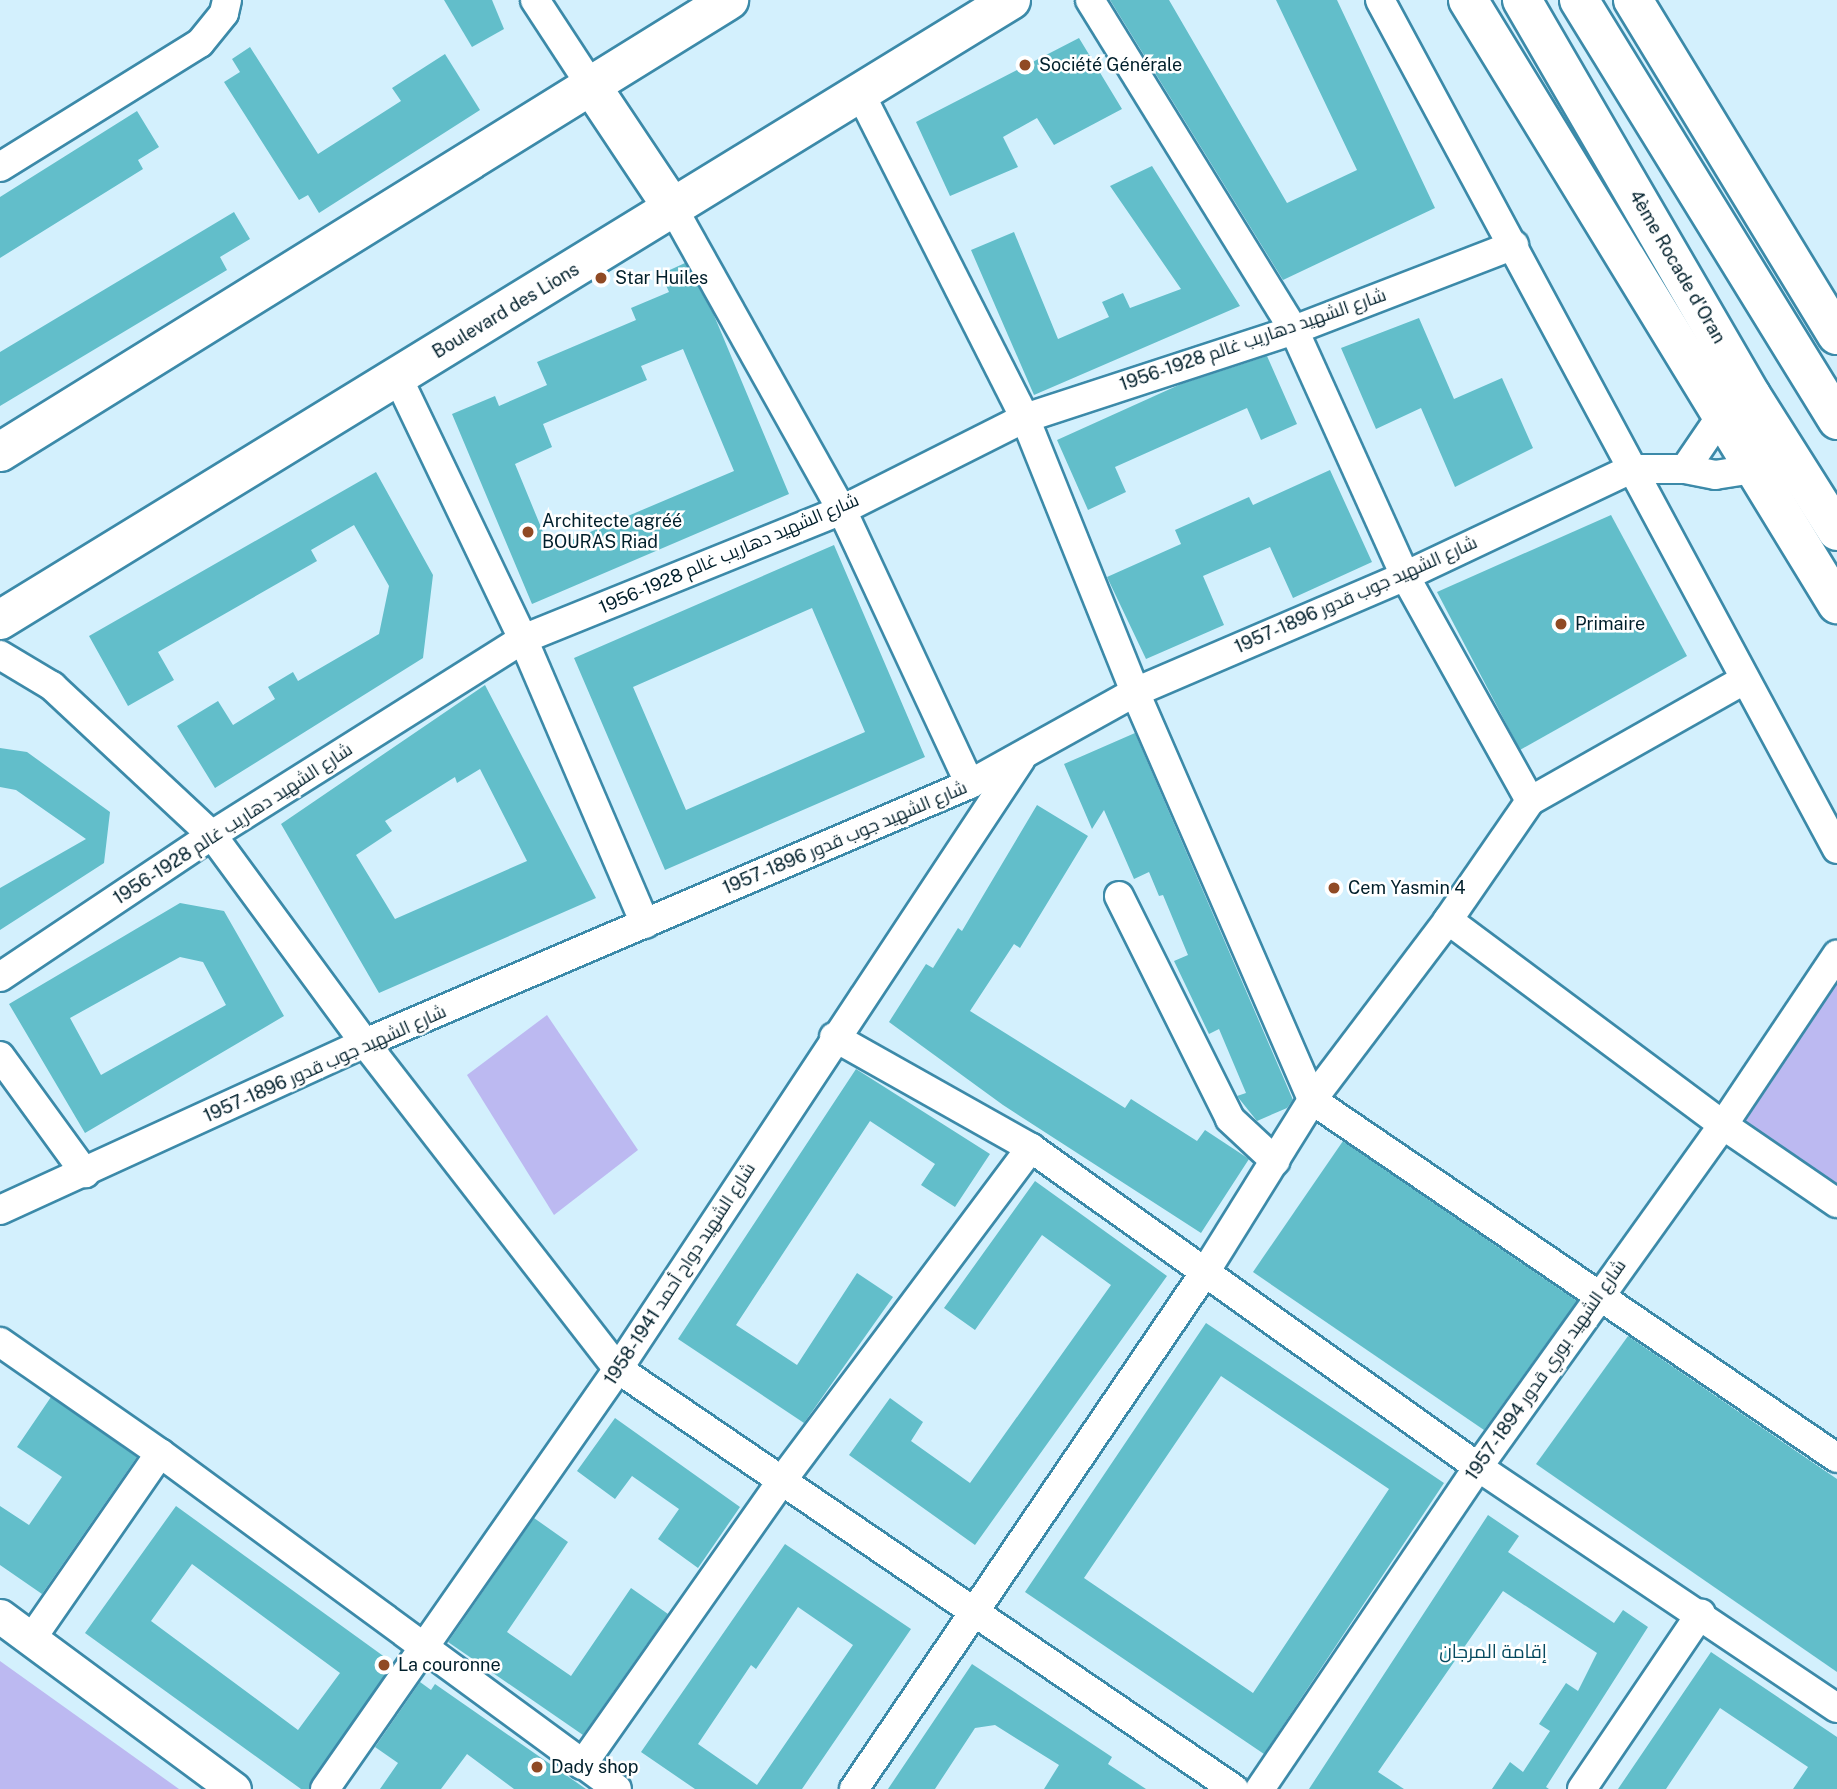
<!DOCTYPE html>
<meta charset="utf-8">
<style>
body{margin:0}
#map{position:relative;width:1837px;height:1789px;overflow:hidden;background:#d3f0fd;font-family:"Public Sans",Cairo,sans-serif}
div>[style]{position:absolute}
.green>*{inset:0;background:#bcb9f1}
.building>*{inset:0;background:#62beca}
.roads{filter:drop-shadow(2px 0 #3c8aa9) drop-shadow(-2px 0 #3c8aa9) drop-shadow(0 2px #3c8aa9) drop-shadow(0 -2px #3c8aa9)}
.minor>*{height:28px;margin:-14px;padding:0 14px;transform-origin:14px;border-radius:14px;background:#fff}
.tertiary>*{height:33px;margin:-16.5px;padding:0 16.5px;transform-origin:16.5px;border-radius:16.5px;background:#fff}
.secondary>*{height:38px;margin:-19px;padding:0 19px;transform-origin:19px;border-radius:19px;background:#fff}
.motorway>*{height:38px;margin:-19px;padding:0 19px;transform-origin:19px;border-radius:19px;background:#fff}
.dots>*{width:19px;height:19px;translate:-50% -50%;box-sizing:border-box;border:4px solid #fff;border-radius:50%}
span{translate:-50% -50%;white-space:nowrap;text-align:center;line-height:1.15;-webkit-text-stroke:5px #fff;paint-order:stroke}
.poi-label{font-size:18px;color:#001f2b}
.left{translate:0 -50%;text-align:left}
.street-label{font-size:18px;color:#001f2b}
.neighbourhood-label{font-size:19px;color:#054a60}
</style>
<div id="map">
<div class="green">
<i style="clip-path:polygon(1837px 980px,1837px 1184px,1739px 1124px)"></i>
<i style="clip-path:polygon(547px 1015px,638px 1150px,554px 1215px,467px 1075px)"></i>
<i style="clip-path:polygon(0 1661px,179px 1789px,0 1789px)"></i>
</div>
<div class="building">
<i style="clip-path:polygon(444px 0,492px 0,504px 29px,472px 47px)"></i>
<i style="clip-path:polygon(1110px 0,1169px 0,1287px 203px,1357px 170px,1276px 0,1337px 0,1435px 208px,1283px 280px)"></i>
<i style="clip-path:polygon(1079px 38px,1122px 109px,1054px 145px,1037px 118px,1003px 137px,1018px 167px,950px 196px,916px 122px)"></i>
<i style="clip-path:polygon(250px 47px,318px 154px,401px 101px,392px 88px,445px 54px,480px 110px,319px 213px,308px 195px,299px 200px,224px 82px,240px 72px,232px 59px)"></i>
<i style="clip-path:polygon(137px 111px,159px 147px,138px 160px,143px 169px,0 258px,0 197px)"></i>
<i style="clip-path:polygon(1152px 166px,1240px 306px,1034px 395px,971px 250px,1014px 232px,1058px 339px,1109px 317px,1102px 302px,1123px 293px,1130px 308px,1181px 289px,1110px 186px)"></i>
<i style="clip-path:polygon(234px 212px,250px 239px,220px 257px,227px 270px,0 406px,0 352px)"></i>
<i style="clip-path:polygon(evenodd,685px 263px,713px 313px,789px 494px,532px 604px,452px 414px,495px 396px,499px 406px,547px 385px,537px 362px,636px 320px,631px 308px,669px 292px,661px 274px,685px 263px,683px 349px,734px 471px,550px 549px,515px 464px,552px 447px,543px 424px,647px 380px,641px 366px,683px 349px)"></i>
<i style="clip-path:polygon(1419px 318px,1454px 399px,1502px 378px,1533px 448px,1455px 487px,1421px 408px,1376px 429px,1341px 348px)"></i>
<i style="clip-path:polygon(1267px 356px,1297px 424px,1261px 440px,1247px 408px,1115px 467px,1126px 492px,1088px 510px,1057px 440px,1181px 384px)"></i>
<i style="clip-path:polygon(1330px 470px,1372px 562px,1293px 598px,1270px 547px,1203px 576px,1224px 625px,1146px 659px,1107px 577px,1181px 544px,1175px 530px,1249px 497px,1253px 505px)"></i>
<i style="clip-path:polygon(376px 472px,433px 575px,423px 658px,215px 788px,177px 726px,218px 701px,233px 725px,275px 699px,268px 687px,293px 672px,298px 681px,379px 634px,389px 586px,354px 525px,311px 550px,317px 561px,158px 652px,174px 680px,128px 706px,89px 636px)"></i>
<i style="clip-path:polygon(1611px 515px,1687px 656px,1520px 750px,1437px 592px)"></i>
<i style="clip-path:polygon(evenodd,834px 545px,925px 757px,665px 870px,574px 658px,834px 545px,812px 608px,865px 732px,686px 810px,633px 687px,812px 608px)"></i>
<i style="clip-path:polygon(evenodd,485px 685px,596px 898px,379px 993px,281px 824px,485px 685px,480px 769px,527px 861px,395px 919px,356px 855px,392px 831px,385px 821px,455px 777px,457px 783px,480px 769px)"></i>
<i style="clip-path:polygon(1135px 733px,1293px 1100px,1287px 1108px,1257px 1121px,1237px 1096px,1246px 1093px,1219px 1029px,1209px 1034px,1174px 961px,1188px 955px,1163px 895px,1159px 896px,1149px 872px,1134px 879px,1104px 810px,1092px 829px,1064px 764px)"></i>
<i style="clip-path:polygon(0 748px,27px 752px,110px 812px,104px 863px,0 930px,0 888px,86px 839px,16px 790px,0 787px)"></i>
<i style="clip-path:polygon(1037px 805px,1088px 836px,1020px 948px,1014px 944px,970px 1011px,1125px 1108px,1131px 1099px,1197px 1141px,1205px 1130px,1249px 1159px,1201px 1233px,1003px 1105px,889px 1022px,926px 964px,933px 968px,958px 928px,962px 931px)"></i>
<i style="clip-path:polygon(evenodd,180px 903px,224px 911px,284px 1016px,85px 1133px,9px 1004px,180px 903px,180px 957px,203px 962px,226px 1005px,101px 1075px,70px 1018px,180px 957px)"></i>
<i style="clip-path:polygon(856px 1069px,990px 1154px,955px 1207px,921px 1185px,935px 1164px,870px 1121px,736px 1325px,797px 1365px,857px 1273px,893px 1297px,804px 1423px,678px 1339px)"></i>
<i style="clip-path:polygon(1343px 1141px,1577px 1301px,1484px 1430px,1253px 1272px)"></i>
<i style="clip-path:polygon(1035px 1181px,1167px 1276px,975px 1545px,849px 1455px,890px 1398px,923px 1422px,911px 1441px,970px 1483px,1111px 1285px,1042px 1235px,975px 1330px,944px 1308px)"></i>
<i style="clip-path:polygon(evenodd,1206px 1323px,1444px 1483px,1264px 1754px,1025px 1592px,1206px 1323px,1221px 1376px,1389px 1489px,1253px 1693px,1084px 1578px,1221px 1376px)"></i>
<i style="clip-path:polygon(1628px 1336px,1837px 1479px,1837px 1672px,1536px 1464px)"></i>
<i style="clip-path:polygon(51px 1397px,137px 1457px,42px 1594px,0 1565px,0 1506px,29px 1525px,62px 1477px,17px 1447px)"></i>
<i style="clip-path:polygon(615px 1418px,740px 1507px,698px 1568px,658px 1539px,679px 1509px,632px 1476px,615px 1499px,577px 1471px)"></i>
<i style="clip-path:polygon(evenodd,176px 1506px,393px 1663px,309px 1789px,301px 1789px,85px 1633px,176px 1506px,192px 1564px,340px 1673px,298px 1730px,151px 1621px,192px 1564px)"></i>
<i style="clip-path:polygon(1488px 1515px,1519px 1536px,1508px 1552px,1614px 1623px,1623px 1610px,1648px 1627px,1546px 1787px,1549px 1789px,1492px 1789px,1510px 1762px,1523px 1772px,1550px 1731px,1539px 1724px,1566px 1683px,1578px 1691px,1597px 1653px,1503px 1591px,1378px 1772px,1404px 1789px,1309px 1789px)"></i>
<i style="clip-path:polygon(534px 1518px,568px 1542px,507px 1632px,571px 1676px,631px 1588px,668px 1614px,583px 1735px,448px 1642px)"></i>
<i style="clip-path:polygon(evenodd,785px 1544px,911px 1629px,802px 1789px,695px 1789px,641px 1752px,785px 1544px,798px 1607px,853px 1645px,757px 1785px,698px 1744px,751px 1665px,756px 1669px,798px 1607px)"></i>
<i style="clip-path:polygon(1711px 1652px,1837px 1737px,1837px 1789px,1793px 1789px,1808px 1767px,1720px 1708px,1666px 1789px,1618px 1789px)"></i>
<i style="clip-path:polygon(972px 1664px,1112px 1757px,1108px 1764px,1146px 1789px,1044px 1789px,1059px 1765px,995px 1725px,975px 1728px,935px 1789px,888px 1789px)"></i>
<i style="clip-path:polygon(420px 1682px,431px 1690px,435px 1684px,586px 1789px,514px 1789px,467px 1754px,441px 1789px,380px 1789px,398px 1763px,375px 1747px)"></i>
</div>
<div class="roads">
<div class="minor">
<i style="left:535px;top:0;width:104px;rotate:56.8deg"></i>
<i style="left:1090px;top:0;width:388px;rotate:58.3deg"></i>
<i style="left:1294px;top:330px;width:270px;rotate:65.7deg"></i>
<i style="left:1405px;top:576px;width:257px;rotate:60.9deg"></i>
<i style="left:1380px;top:0;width:964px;rotate:61.71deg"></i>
<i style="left:860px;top:93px;width:364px;rotate:63.1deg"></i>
<i style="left:1025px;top:418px;width:295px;rotate:68.1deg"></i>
<i style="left:1135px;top:692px;width:445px;rotate:66.5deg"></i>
<i style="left:1312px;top:1100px;width:635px;rotate:34.29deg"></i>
<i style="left:0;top:167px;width:235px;rotate:-31.8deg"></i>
<i style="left:200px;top:43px;width:38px;rotate:-51deg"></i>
<i style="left:224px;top:13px;width:13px;rotate:-77deg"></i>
<i style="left:674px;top:210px;width:344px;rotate:60.8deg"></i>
<i style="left:842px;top:510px;width:302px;rotate:65deg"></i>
<i style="left:397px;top:376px;width:292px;rotate:64.4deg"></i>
<i style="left:523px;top:639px;width:310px;rotate:66.8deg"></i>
<i style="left:1721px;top:416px;width:64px;rotate:124.2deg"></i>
<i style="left:1685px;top:469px;width:31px;rotate:11deg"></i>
<i style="left:1715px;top:475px;width:37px;rotate:-9deg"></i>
<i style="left:0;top:655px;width:61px;rotate:30.8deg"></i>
<i style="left:52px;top:686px;width:219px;rotate:43deg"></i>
<i style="left:212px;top:835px;width:258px;rotate:53.7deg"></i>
<i style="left:365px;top:1043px;width:413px;rotate:52.2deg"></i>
<i style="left:618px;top:1369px;width:746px;rotate:34.29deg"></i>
<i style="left:1119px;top:896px;width:249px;rotate:63.5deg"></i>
<i style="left:1230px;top:1119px;width:62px;rotate:43deg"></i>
<i style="left:1448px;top:920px;width:343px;rotate:36.7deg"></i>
<i style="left:1723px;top:1125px;width:138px;rotate:34.4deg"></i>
<i style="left:0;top:977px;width:255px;rotate:-33.8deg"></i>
<i style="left:212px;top:835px;width:368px;rotate:-32.2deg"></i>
<i style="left:523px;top:639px;width:344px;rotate:-22deg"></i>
<i style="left:842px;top:510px;width:205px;rotate:-26.7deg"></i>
<i style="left:1025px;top:418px;width:283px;rotate:-18.1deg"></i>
<i style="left:1294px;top:330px;width:236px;rotate:-21.1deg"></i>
<i style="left:834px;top:1037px;width:226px;rotate:29.4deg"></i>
<i style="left:1031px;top:1148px;width:549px;rotate:35.51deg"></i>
<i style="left:1478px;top:1467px;width:432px;rotate:33.9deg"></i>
<i style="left:0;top:1056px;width:145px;rotate:54deg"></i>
<i style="left:0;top:1210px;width:401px;rotate:-24.6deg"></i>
<i style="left:365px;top:1043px;width:658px;rotate:-23.18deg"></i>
<i style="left:970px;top:784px;width:189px;rotate:-29.1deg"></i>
<i style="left:1135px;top:692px;width:294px;rotate:-23.2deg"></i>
<i style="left:1405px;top:576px;width:250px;rotate:-25.3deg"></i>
<i style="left:1631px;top:469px;width:54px"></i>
<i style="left:0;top:1342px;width:195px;rotate:34.8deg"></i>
<i style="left:160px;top:1453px;width:567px;rotate:36.32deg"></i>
<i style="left:32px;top:1638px;width:225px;rotate:-55.3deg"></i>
<i style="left:582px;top:1765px;width:345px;rotate:-54.9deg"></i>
<i style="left:780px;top:1483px;width:419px;rotate:-53.2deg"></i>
<i style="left:325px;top:1789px;width:512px;rotate:-55.1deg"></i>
<i style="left:618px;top:1369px;width:731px;rotate:-56.55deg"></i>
<i style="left:854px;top:1789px;width:628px;rotate:-55.83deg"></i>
<i style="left:1207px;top:1269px;width:199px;rotate:-58.1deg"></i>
<i style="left:1312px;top:1100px;width:226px;rotate:-52.9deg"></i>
<i style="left:1448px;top:920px;width:145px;rotate:-55.4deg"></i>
<i style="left:1530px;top:801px;width:246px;rotate:-29.5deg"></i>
<i style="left:1260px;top:1789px;width:389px;rotate:-55.9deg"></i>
<i style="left:1478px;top:1467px;width:421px;rotate:-54.4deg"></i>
<i style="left:1723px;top:1125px;width:205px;rotate:-56.2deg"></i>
<i style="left:1582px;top:1789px;width:212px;rotate:-55.9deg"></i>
</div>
<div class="tertiary">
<i style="left:0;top:1616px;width:291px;rotate:36.5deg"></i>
</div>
<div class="secondary">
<i style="left:592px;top:87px;width:148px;rotate:56.3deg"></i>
<i style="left:0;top:452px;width:858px;rotate:-31.8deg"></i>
<i style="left:0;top:620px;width:1186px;rotate:-31.52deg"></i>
</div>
<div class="motorway">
<i style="left:1468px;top:0;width:708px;rotate:58.58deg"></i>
<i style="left:1522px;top:0;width:457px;rotate:59.9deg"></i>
<i style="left:1751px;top:395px;width:161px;rotate:57.7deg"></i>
<i style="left:1579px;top:0;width:493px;rotate:58.4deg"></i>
<i style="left:1633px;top:0;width:392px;rotate:58.7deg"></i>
</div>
</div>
<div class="dots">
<i style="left:1025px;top:65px;background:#904a24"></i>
<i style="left:601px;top:278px;background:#904a24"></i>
<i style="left:528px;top:532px;background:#904a24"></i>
<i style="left:1561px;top:624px;background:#904a24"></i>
<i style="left:1334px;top:888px;background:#904a24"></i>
<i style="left:384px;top:1665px;background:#904a24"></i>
<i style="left:537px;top:1767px;background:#904a24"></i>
</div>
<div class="poi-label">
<span class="left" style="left:1039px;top:65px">Société Générale</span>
<span class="left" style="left:615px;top:278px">Star Huiles</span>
<span class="left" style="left:542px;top:532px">Architecte agréé<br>BOURAS Riad</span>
<span class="left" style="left:1575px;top:624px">Primaire</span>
<span class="left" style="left:1348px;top:888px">Cem Yasmin 4</span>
<span class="left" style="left:398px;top:1665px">La couronne</span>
<span class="left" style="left:551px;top:1767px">Dady shop</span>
</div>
<div class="street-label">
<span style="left:1677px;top:267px;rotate:60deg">4ème Rocade d'Oran</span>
<span style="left:506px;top:311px;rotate:-31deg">Boulevard des Lions</span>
<span style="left:1253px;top:340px;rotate:-19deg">شارع الشهيد دهاريب غالم 1928-1956</span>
<span style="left:729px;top:554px;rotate:-23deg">شارع الشهيد دهاريب غالم 1928-1956</span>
<span style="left:1356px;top:595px;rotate:-24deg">شارع الشهيد جوب قدور 1896-1957</span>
<span style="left:233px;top:824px;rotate:-33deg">شارع الشهيد دهاريب غالم 1928-1956</span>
<span style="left:845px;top:838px;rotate:-23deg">شارع الشهيد جوب قدور 1896-1957</span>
<span style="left:325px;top:1064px;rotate:-24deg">شارع الشهيد جوب قدور 1896-1957</span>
<span style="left:680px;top:1274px;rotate:-57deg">شارع الشهيد دواح أحمد 1941-1958</span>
<span style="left:1546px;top:1370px;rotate:-55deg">شارع الشهيد بوري قدور 1894-1957</span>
</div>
<div class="neighbourhood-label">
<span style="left:1493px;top:1652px">إقامة المرجان</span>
</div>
</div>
